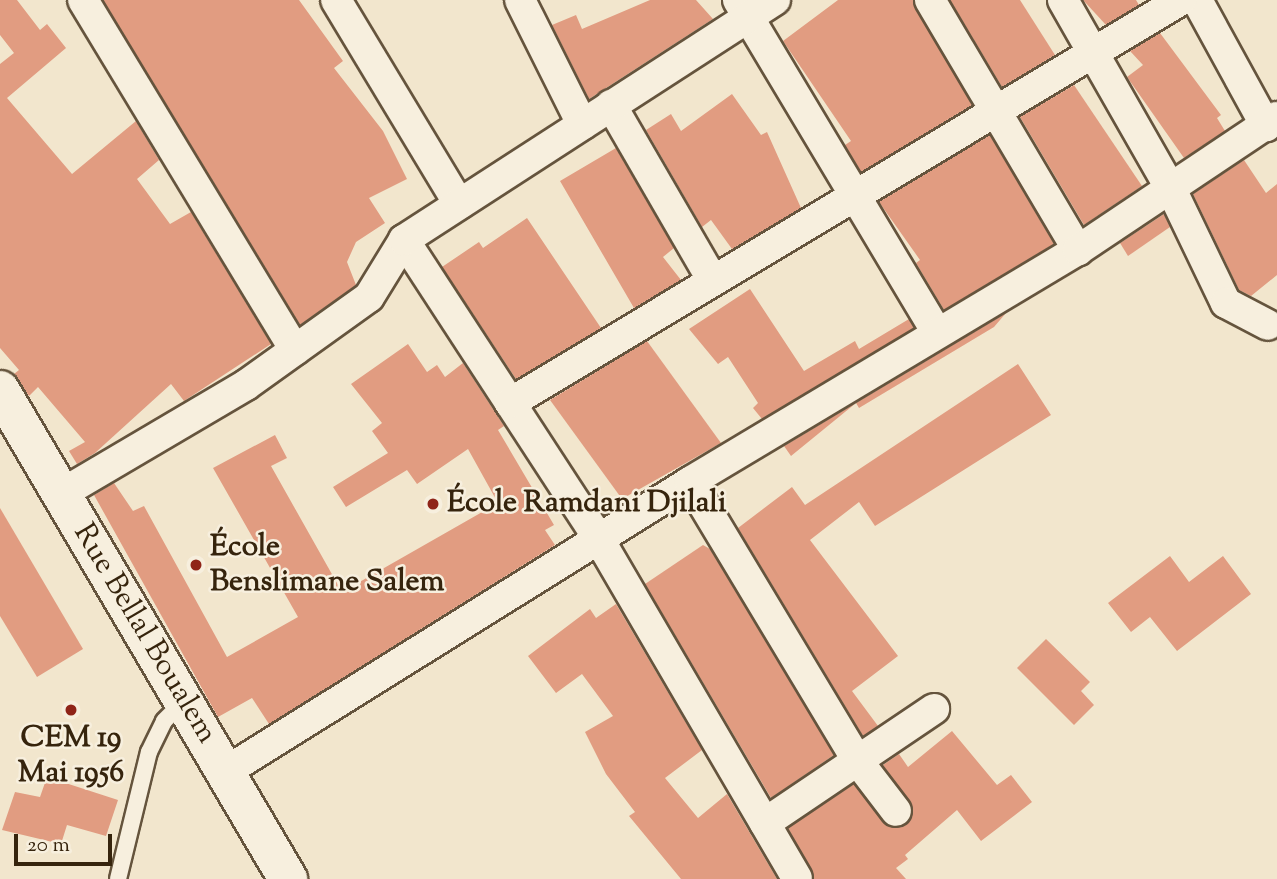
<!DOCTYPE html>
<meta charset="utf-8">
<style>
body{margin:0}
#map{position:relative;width:1277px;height:879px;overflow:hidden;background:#f2e6cd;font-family:"Sorts Mill Goudy",serif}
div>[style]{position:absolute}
.building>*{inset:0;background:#e19c81}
.roads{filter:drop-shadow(2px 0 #65543d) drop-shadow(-2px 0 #65543d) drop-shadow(0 2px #65543d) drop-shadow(0 -2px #65543d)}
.lane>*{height:16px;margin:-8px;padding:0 8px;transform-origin:8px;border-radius:8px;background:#f7efde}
.street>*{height:30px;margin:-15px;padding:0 15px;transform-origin:15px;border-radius:15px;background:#f7efde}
.secondary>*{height:38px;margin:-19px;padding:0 19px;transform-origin:19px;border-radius:19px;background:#f7efde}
.dots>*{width:19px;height:19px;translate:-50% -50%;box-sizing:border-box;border:4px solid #f7efde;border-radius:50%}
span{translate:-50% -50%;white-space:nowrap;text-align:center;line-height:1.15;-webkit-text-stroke:5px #f7efde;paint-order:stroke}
.poi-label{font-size:30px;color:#36240d;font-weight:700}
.left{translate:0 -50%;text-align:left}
.street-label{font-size:30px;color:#36240d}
.scale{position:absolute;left:14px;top:834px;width:98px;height:32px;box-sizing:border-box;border:4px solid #36240d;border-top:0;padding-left:9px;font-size:21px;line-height:24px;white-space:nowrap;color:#36240d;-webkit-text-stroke:5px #f7efde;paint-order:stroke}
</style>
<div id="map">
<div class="building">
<i style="clip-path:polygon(0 0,17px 0,40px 30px,47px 24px,66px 48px,7px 98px,72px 174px,136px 121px,159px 160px,137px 179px,170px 224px,191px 212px,271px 344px,184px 401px,171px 384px,95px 453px,77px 464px,69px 451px,85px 442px,38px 387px,29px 396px,14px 374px,19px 370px,0 348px,0 64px,14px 53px,0 35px)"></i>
<i style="clip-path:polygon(103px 0,299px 0,343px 61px,334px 68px,383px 131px,407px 179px,369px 198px,385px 223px,356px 242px,347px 262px,356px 285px,300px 325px)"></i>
<i style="clip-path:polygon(650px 0,696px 0,713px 19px,589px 99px,552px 25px,576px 15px,582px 29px)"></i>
<i style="clip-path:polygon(838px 0,913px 0,972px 105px,861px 172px,845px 145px,851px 141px,783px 41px)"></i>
<i style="clip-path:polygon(950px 0,1020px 0,1055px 55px,1002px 87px)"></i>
<i style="clip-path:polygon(1083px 0,1136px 0,1139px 5px,1106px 25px)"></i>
<i style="clip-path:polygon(1160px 33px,1221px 115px,1217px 118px,1225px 131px,1184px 158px,1127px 77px,1143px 65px,1130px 51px)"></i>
<i style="clip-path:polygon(1074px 85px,1142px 186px,1084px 225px,1020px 117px)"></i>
<i style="clip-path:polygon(732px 94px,761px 135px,767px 132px,801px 208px,732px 249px,711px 220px,702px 227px,646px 130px,671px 114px,681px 131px)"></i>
<i style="clip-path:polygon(990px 135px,1054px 244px,944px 310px,916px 263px,920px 260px,879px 202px)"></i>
<i style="clip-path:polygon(616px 148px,674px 248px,663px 257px,681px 280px,634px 308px,560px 181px)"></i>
<i style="clip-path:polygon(1244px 160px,1266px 193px,1277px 184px,1277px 275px,1251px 296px,1239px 290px,1193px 194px)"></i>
<i style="clip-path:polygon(1164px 214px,1170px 227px,1128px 256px,1120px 243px)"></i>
<i style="clip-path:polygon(527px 218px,601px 328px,516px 379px,442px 267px,479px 242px,483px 248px)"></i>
<i style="clip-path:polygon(750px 289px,804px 371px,855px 341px,859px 349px,909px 319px,914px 328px,762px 419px,753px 408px,758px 403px,728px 357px,718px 364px,689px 329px)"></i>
<i style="clip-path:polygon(1006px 313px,994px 327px,859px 408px,856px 403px,791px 456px,784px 446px)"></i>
<i style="clip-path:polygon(647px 341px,721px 443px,622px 499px,550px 400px)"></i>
<i style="clip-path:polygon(408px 344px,427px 372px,437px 365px,445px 377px,463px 363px,504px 426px,498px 430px,554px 525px,545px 530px,555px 545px,269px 724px,252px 698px,218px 717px,94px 495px,114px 483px,133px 511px,144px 506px,227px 657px,298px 617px,213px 468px,275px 435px,287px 458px,271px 466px,342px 592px,498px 503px,468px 449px,417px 484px,407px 470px,346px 507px,333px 487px,388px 453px,372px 431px,382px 423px,351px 384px)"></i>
<i style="clip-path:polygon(1018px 364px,1051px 415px,875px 526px,859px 502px,810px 540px,898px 656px,852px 691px,878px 726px,863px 736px,738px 528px,792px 487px,805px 505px)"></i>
<i style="clip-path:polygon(0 508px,83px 649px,37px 677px,0 616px)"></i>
<i style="clip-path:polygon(703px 545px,710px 549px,834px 755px,771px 798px,645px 584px)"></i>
<i style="clip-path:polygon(1170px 556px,1189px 582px,1223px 556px,1251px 594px,1177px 651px,1150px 617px,1131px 632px,1108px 603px)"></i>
<i style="clip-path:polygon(616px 604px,702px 750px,665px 778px,698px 818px,727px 794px,777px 879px,681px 879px,629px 816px,635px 812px,606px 774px,585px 732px,613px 716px,582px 674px,556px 693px,528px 656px,590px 609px,596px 618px)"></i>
<i style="clip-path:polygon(1046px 639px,1090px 682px,1081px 691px,1094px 705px,1074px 725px,1017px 668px)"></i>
<i style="clip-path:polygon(952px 731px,997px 785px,1011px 775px,1032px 802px,981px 841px,957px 810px,905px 855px,908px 859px,896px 868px,906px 879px,814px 879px,788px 828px,854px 784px,883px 822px,890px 827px,906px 825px,913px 808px,883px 765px,899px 754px,908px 767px)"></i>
<i style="clip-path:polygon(47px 777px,118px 800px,106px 836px,67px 825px,61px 844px,2px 830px,15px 792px,40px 797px)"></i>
</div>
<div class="roads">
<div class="lane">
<i style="left:118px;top:879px;width:131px;rotate:-76.3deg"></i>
<i style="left:149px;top:752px;width:34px;rotate:-64deg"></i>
<i style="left:164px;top:721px;width:28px;rotate:-45deg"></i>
</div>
<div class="street">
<i style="left:83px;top:0;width:409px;rotate:58.8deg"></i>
<i style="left:336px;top:0;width:238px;rotate:58.9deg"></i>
<i style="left:520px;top:0;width:139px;rotate:63.4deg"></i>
<i style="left:738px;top:0;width:388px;rotate:59.1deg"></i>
<i style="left:930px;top:0;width:291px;rotate:59.4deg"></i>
<i style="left:1063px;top:0;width:220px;rotate:60.3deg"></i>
<i style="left:1172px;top:191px;width:124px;rotate:64.3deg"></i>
<i style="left:1226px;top:303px;width:47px;rotate:27.6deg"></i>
<i style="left:1197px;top:0;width:144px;rotate:61.3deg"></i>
<i style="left:611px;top:105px;width:203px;rotate:59.9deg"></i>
<i style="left:404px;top:240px;width:359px;rotate:56.9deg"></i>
<i style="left:600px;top:541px;width:390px;rotate:59.7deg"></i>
<i style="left:510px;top:403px;width:783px;rotate:-30.99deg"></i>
<i style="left:690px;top:482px;width:324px;rotate:59deg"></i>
<i style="left:857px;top:760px;width:64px;rotate:52.6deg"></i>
<i style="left:61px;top:494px;width:215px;rotate:-30.5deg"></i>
<i style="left:246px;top:385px;width:151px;rotate:-35.6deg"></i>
<i style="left:369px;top:297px;width:67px;rotate:-58.4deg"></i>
<i style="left:404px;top:240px;width:442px;rotate:-32.9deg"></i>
<i style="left:225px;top:772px;width:548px;rotate:-31.95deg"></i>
<i style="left:690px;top:482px;width:452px;rotate:-30.9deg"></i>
<i style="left:1078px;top:250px;width:239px;rotate:-33.8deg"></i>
<i style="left:765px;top:823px;width:204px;rotate:-34deg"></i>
</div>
<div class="secondary">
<i style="left:0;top:390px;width:568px;rotate:59.5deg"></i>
</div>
</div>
<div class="dots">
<i style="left:433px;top:504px;background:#8f2418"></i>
<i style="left:196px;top:565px;background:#8f2418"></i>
<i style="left:71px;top:710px;background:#8f2418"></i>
</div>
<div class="poi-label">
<span class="left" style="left:447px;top:504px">École Ramdani Djilali</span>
<span class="left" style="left:210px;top:565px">École<br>Benslimane Salem</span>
<span style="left:71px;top:756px">CEM 19<br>Mai 1956</span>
</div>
<div class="street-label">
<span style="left:144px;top:634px;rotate:59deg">Rue Bellal Boualem</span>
</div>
<div class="scale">20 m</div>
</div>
